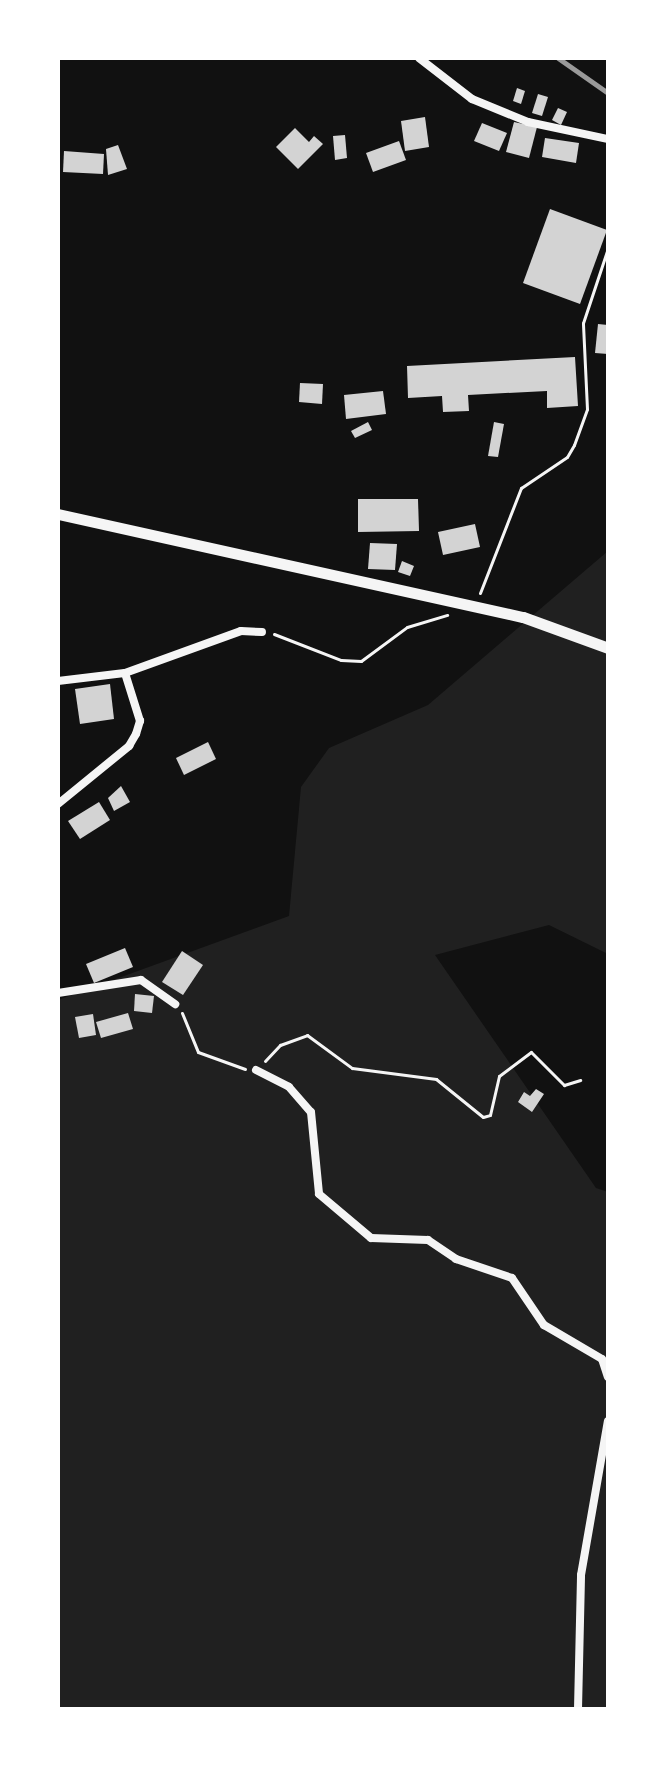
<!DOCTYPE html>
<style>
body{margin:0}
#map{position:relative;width:666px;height:1767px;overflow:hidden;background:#111;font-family:Rubik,sans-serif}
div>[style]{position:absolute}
.green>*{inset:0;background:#202020}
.building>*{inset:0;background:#d3d3d3}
.path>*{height:3px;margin:-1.5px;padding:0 1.5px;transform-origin:1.5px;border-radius:1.5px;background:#f5f5f5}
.minor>*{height:8px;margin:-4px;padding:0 4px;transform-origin:4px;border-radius:4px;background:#f5f5f5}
.tertiary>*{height:11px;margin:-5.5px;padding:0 5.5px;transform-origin:5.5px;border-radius:5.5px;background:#f5f5f5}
.rail>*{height:5px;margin:-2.5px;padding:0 2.5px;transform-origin:2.5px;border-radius:2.5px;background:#9a9a9a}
span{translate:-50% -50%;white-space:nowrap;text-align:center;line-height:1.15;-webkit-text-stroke:6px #fff;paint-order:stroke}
.frame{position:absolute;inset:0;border:60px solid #fff;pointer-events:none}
</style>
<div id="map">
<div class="green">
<i style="clip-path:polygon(608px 551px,608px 954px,549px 925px,435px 955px,596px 1188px,608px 1192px,608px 1709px,58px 1709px,58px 1000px,289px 916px,301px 787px,329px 748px,428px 705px)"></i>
</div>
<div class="building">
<i style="clip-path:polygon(517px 88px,525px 91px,521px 104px,513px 101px)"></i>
<i style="clip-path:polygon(538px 94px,548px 97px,542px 116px,532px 113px)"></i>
<i style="clip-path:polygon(558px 108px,567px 112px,561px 125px,552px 120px)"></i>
<i style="clip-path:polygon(425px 117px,429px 147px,405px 151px,401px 121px)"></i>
<i style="clip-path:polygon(514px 122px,537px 127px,529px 158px,506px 152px)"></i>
<i style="clip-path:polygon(482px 123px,507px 133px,499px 151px,474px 141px)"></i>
<i style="clip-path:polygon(295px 128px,309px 142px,314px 136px,323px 144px,298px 169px,276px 147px)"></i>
<i style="clip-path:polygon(345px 135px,347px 158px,335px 160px,333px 136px)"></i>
<i style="clip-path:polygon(545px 138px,579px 143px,576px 163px,542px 157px)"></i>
<i style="clip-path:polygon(399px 141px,406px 160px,373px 172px,366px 153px)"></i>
<i style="clip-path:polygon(118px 145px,127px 169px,108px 175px,106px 149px)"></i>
<i style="clip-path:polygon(64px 151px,104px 154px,103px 174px,63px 172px)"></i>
<i style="clip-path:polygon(550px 209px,607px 230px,580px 304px,523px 283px)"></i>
<i style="clip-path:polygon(598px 324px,608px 325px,608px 354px,595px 353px)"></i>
<i style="clip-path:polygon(575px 357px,578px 406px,547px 408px,547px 391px,468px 395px,469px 411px,443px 412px,442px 396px,408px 398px,407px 366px)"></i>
<i style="clip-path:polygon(300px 383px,323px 384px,322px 404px,299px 402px)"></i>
<i style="clip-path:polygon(383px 391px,386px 414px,346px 419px,344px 395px)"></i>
<i style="clip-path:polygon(368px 422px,372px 430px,355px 438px,351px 431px)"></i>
<i style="clip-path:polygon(494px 422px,504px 424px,498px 457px,488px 456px)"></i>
<i style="clip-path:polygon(358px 499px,418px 499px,419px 531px,358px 532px)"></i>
<i style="clip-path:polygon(475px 524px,480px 547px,443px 555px,438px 532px)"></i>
<i style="clip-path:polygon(370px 543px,397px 544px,395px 570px,368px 569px)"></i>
<i style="clip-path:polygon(402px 561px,414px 566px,410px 576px,398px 572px)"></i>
<i style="clip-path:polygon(110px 684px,114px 719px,80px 724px,75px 689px)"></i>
<i style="clip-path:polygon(208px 742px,216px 759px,184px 775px,176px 758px)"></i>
<i style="clip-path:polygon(121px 786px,130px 802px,114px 811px,108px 798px)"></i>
<i style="clip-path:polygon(99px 802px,110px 820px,80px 839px,68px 821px)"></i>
<i style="clip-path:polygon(125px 948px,133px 967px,94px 983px,86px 964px)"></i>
<i style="clip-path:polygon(182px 951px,203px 965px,183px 995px,162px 982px)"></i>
<i style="clip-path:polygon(135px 994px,154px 996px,152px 1013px,134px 1011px)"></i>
<i style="clip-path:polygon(128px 1013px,133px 1029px,101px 1038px,96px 1022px)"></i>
<i style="clip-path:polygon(93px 1014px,96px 1035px,79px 1038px,75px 1017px)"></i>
<i style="clip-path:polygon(536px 1089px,544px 1094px,532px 1112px,518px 1102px,524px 1092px,530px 1096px)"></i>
</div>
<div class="path">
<i style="left:480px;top:593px;width:113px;rotate:-68.7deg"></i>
<i style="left:521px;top:488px;width:55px;rotate:-34deg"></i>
<i style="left:567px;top:457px;width:14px;rotate:-60deg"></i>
<i style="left:574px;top:445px;width:38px;rotate:-70deg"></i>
<i style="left:587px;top:409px;width:86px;rotate:-92.7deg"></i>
<i style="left:583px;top:323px;width:79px;rotate:-71.6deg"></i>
<i style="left:274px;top:634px;width:72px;rotate:21.2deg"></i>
<i style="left:341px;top:660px;width:20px;rotate:3deg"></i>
<i style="left:361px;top:661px;width:57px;rotate:-36.5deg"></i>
<i style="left:407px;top:627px;width:42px;rotate:-16.7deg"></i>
<i style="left:182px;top:1013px;width:42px;rotate:67.7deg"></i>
<i style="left:198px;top:1052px;width:50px;rotate:19.9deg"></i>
<i style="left:265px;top:1061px;width:22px;rotate:-47deg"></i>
<i style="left:280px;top:1045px;width:29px;rotate:-20deg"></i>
<i style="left:307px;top:1035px;width:56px;rotate:36.3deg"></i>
<i style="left:352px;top:1068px;width:85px;rotate:7.5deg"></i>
<i style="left:436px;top:1079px;width:60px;rotate:39deg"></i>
<i style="left:483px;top:1117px;width:7px;rotate:-16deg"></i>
<i style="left:490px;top:1115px;width:40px;rotate:-77deg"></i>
<i style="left:499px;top:1076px;width:40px;rotate:-37deg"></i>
<i style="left:531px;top:1052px;width:47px;rotate:45deg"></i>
<i style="left:564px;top:1085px;width:17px;rotate:-17deg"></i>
</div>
<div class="minor">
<i style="left:419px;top:58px;width:67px;rotate:37.7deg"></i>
<i style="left:472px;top:99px;width:61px;rotate:22.3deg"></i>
<i style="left:528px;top:122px;width:82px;rotate:12deg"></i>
<i style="left:58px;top:681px;width:67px;rotate:-6.8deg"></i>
<i style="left:125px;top:673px;width:123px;rotate:-19.9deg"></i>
<i style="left:241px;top:631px;width:21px;rotate:3deg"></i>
<i style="left:58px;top:804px;width:92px;rotate:-39.2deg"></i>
<i style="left:129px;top:746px;width:14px;rotate:-60deg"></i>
<i style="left:136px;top:734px;width:14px;rotate:-73deg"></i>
<i style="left:140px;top:721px;width:50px;rotate:-107.4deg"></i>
<i style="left:58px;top:993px;width:84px;rotate:-8.9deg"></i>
<i style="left:141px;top:980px;width:42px;rotate:35.2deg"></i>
<i style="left:256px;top:1070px;width:37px;rotate:27deg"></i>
<i style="left:289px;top:1087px;width:33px;rotate:49deg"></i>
<i style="left:311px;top:1112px;width:82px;rotate:84.4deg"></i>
<i style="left:319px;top:1194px;width:68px;rotate:40.2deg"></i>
<i style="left:371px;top:1238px;width:57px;rotate:2deg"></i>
<i style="left:428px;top:1240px;width:34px;rotate:34deg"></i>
<i style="left:456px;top:1259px;width:59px;rotate:18.7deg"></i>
<i style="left:512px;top:1278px;width:57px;rotate:55.8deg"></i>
<i style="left:544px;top:1325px;width:67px;rotate:30.4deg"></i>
<i style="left:602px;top:1359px;width:19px;rotate:72deg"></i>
<i style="left:578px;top:1709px;width:134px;rotate:-88.7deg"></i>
<i style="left:581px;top:1575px;width:156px;rotate:-80.1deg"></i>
</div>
<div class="tertiary">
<i style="left:58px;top:514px;width:476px;rotate:12.5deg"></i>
<i style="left:523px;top:617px;width:90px;rotate:20deg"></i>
</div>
<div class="rail">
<i style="left:558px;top:58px;width:61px;rotate:35deg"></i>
</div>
<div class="frame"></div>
</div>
